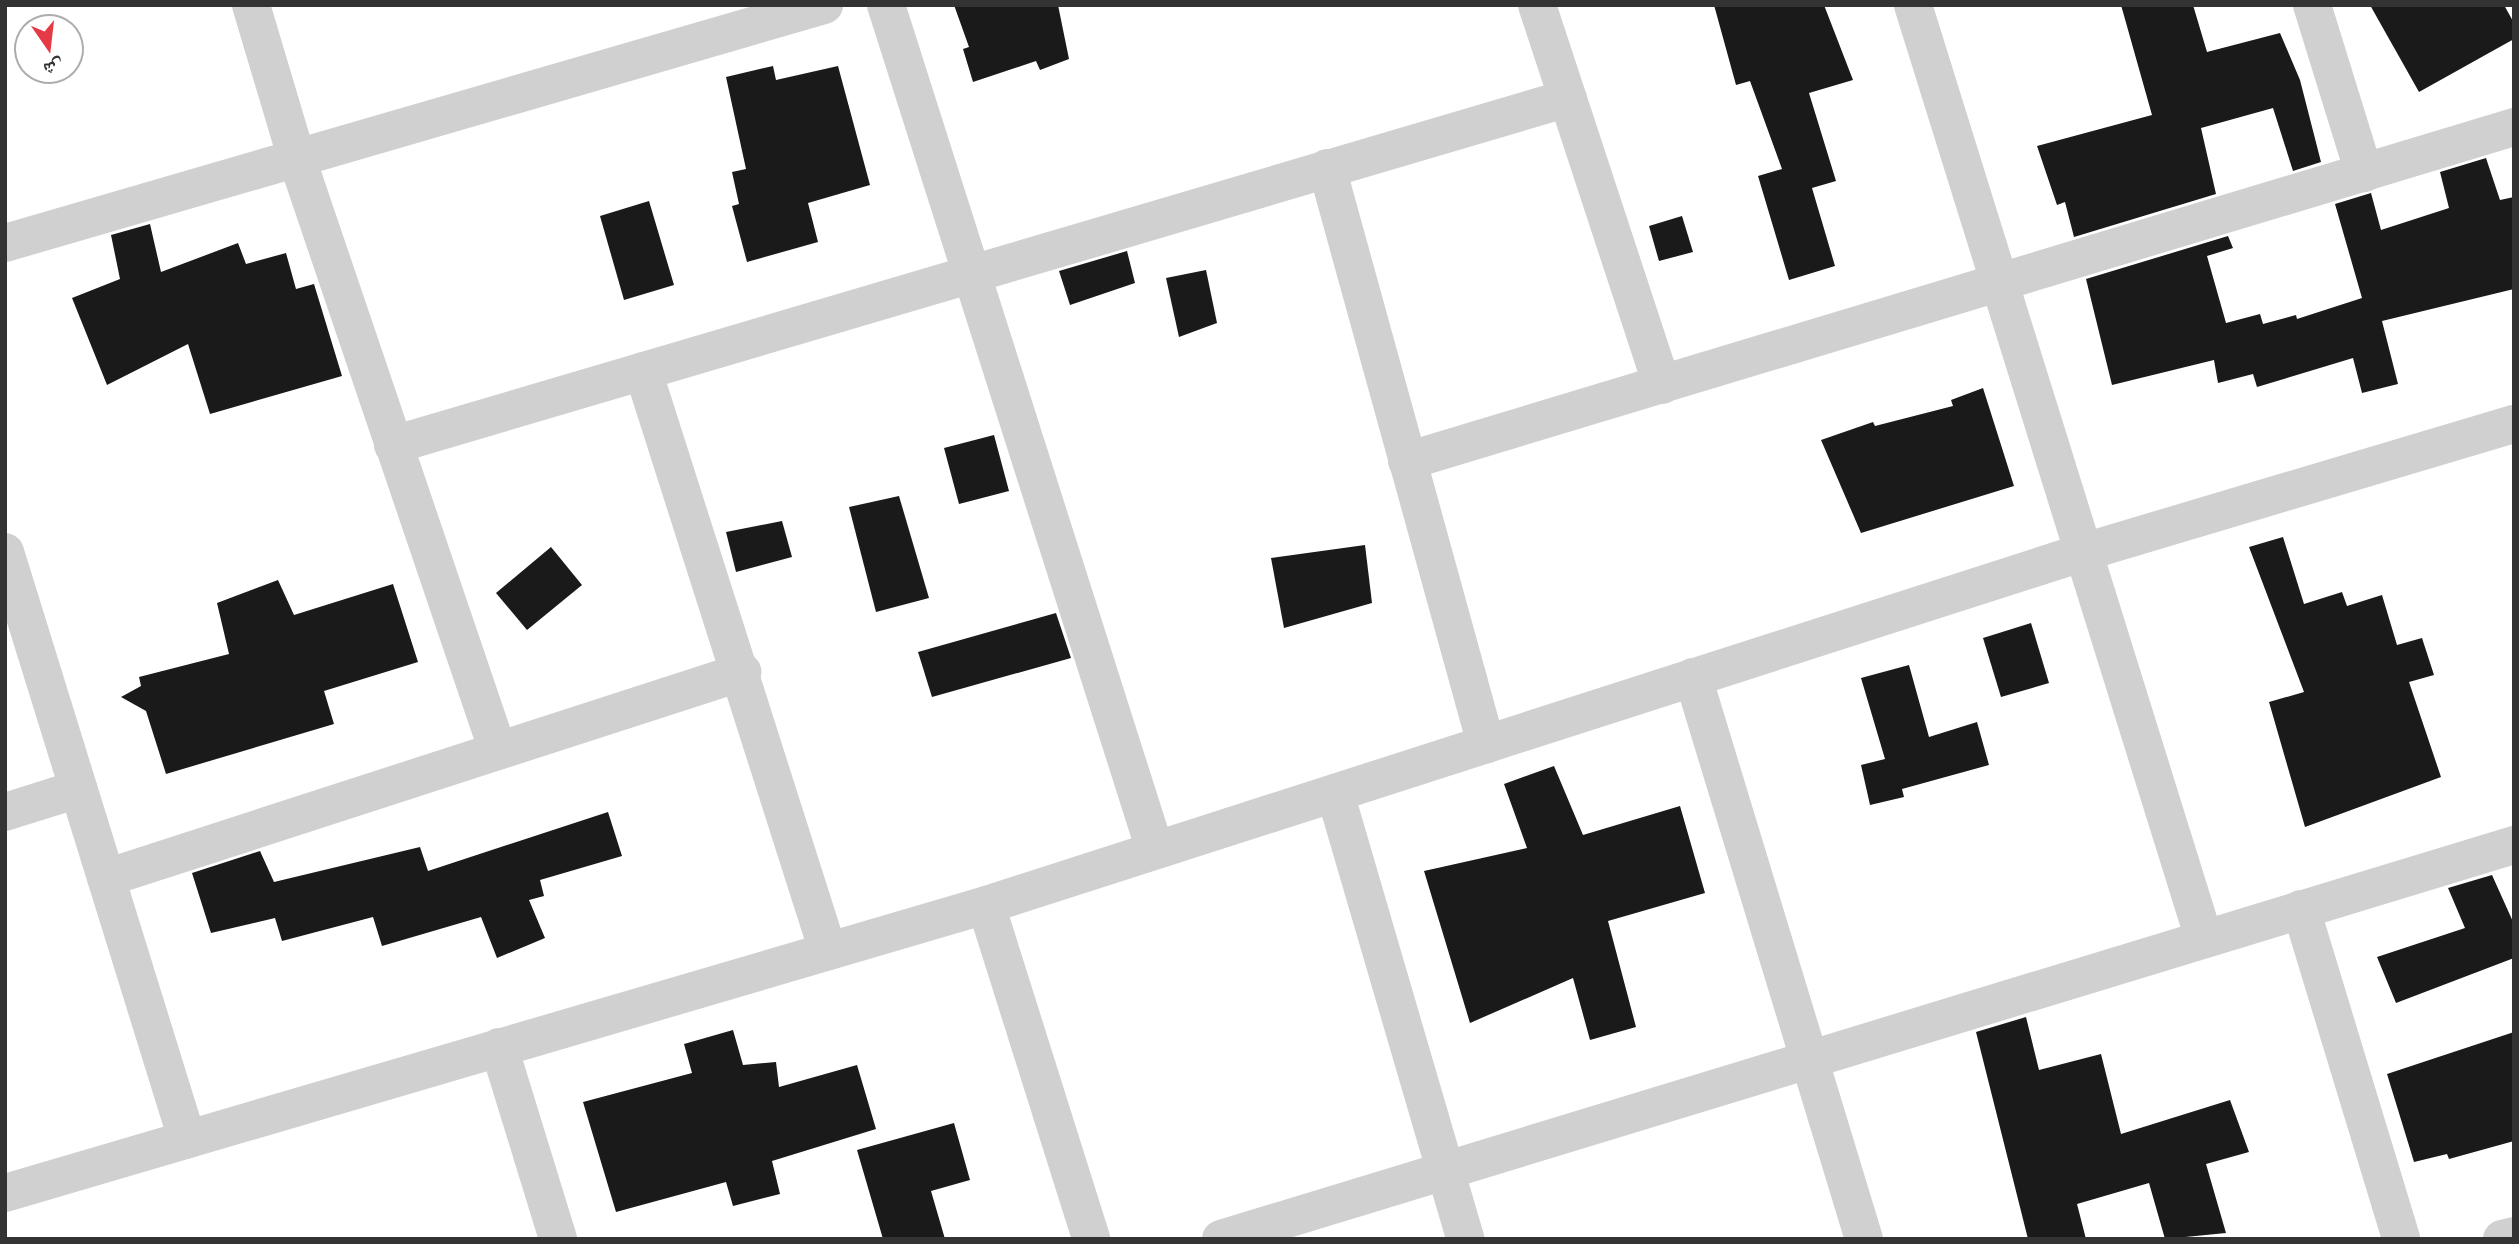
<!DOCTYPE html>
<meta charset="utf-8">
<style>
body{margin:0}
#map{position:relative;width:2519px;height:1244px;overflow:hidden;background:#fff;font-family:"Work Sans","Noto Naskh Arabic",sans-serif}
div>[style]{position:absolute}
.building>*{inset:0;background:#1a1a1a}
.minor>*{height:38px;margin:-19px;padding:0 19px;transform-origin:19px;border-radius:19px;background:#d0d0d0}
span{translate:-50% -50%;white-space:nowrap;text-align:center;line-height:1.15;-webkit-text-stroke:7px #fff;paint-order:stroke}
.frame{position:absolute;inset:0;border:7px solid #333;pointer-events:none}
.north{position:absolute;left:14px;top:14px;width:70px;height:70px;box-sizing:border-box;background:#fff;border:2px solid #adadad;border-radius:50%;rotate:166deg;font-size:19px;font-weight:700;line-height:28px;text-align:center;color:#333}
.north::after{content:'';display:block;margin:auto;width:24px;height:32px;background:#e63946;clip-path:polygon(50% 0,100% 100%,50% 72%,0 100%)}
</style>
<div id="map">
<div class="building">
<i style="clip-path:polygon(954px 5px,1058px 5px,1069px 59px,1040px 70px,1036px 61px,973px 82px,963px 49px,969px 47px)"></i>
<i style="clip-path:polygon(1714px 5px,1824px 5px,1853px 80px,1809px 93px,1836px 181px,1812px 188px,1835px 266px,1789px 280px,1758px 176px,1782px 169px,1750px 81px,1736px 85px)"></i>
<i style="clip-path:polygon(2121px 5px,2193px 5px,2207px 52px,2280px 33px,2300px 80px,2321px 162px,2293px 171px,2273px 108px,2201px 128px,2216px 194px,2074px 237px,2065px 202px,2057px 205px,2037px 146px,2152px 115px)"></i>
<i style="clip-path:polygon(2370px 5px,2504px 5px,2514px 23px,2514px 39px,2419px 92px)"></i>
<i style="clip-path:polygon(773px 66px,776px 80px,838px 66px,870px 185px,808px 203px,818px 242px,747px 262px,732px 206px,739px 204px,732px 172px,746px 169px,726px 77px)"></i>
<i style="clip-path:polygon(2486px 158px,2500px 200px,2514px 197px,2514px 289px,2382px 321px,2398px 384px,2362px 393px,2353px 358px,2257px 387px,2253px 374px,2218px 383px,2214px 360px,2112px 385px,2086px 279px,2228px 236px,2233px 248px,2207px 256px,2226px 323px,2260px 314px,2263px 324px,2296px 315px,2297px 319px,2362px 298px,2335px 204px,2371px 193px,2381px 230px,2449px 208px,2440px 172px)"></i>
<i style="clip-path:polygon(649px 201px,674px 285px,624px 300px,600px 216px)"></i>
<i style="clip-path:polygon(1682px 216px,1693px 252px,1659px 261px,1649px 226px)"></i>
<i style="clip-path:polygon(150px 224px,161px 272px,238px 243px,246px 264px,286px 253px,296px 289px,314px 284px,342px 376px,210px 414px,188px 344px,107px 385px,72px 298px,120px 279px,111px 235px)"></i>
<i style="clip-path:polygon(1127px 251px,1135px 283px,1070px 305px,1059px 271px)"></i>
<i style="clip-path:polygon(1206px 270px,1217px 323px,1179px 337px,1166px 278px)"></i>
<i style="clip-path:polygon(1983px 388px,2014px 486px,1861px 533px,1821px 440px,1873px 422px,1875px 426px,1953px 406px,1951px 400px)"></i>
<i style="clip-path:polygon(994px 435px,1009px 491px,959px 504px,944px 448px)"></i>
<i style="clip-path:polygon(899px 496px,929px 598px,876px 612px,849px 507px)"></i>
<i style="clip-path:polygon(782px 521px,792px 557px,736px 572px,726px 532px)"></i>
<i style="clip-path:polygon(2283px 537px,2304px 604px,2342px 592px,2347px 606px,2382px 595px,2397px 645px,2422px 638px,2434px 675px,2409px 682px,2441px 777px,2305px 827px,2269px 702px,2304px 692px,2249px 547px)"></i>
<i style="clip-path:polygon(1365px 545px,1372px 603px,1284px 628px,1271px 558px)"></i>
<i style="clip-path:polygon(551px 547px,582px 585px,527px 630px,496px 593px)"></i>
<i style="clip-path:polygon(278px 580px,294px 615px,393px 584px,418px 662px,324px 691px,334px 724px,166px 774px,146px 711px,121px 697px,141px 686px,139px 677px,229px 654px,217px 603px)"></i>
<i style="clip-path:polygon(1056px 613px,1071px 658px,932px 697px,918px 652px)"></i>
<i style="clip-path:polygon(2031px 623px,2049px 683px,2001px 697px,1983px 638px)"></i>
<i style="clip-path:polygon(1909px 665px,1929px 737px,1977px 722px,1989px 765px,1902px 789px,1904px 797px,1870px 805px,1861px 765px,1885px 759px,1861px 678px)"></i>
<i style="clip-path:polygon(1554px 766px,1583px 835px,1680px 806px,1705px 893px,1608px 921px,1636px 1027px,1590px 1040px,1573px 978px,1470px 1023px,1424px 871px,1527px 848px,1504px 784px)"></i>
<i style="clip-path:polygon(608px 812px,622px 856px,540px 880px,544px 896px,529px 900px,545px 938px,497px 958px,481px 917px,382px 946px,373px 917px,282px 941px,275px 918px,211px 933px,192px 873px,260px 851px,274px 882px,420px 847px,428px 871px)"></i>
<i style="clip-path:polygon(2492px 875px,2514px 924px,2514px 958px,2396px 1003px,2377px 957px,2465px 928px,2448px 888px)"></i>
<i style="clip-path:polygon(2026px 1017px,2039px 1070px,2101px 1054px,2121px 1134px,2230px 1100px,2249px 1152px,2206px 1164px,2226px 1233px,2165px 1239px,2149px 1183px,2077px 1204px,2086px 1239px,2028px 1239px,1976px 1032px)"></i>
<i style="clip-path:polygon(733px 1030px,743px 1065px,776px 1062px,779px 1087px,857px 1065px,876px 1129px,772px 1161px,780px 1194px,733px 1206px,726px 1182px,616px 1212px,583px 1102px,692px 1073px,684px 1044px)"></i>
<i style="clip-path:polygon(2514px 1032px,2514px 1141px,2449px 1159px,2447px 1154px,2414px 1162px,2387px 1074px)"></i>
<i style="clip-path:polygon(954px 1123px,970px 1180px,931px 1191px,945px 1239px,883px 1239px,857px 1150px)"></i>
</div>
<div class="minor">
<i style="left:251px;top:5px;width:161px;rotate:73.4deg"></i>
<i style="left:297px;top:159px;width:625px;rotate:71.25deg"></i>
<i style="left:886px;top:5px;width:887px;rotate:72.34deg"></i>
<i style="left:1537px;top:5px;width:400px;rotate:71.8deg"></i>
<i style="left:1913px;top:5px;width:978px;rotate:72.69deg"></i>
<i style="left:2312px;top:5px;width:176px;rotate:72.8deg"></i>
<i style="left:1327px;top:168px;width:598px;rotate:74.57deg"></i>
<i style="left:5px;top:243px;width:853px;rotate:-16.2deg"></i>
<i style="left:643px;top:371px;width:609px;rotate:72.31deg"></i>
<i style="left:393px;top:445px;width:1225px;rotate:-16.45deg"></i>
<i style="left:1407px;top:461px;width:1156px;rotate:-16.79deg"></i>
<i style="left:5px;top:552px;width:615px;rotate:72.77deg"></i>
<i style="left:1693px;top:677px;width:587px;rotate:73.08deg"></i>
<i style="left:1335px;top:793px;width:465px;rotate:73.7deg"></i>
<i style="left:5px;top:812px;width:77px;rotate:-17.5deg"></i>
<i style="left:106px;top:878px;width:669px;rotate:-17.95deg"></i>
<i style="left:986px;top:905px;width:350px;rotate:72.5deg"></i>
<i style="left:2301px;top:909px;width:345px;rotate:73.1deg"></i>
<i style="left:499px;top:1047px;width:201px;rotate:72.9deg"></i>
<i style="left:5px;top:1193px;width:1022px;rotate:-16.36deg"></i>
<i style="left:986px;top:905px;width:1153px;rotate:-17.82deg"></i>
<i style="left:2084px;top:552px;width:449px;rotate:-16.6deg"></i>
<i style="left:1221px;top:1239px;width:1352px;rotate:-16.95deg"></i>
<i style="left:2502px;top:1239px;width:12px;rotate:-14deg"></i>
</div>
<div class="frame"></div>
<div class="north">ش</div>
</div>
